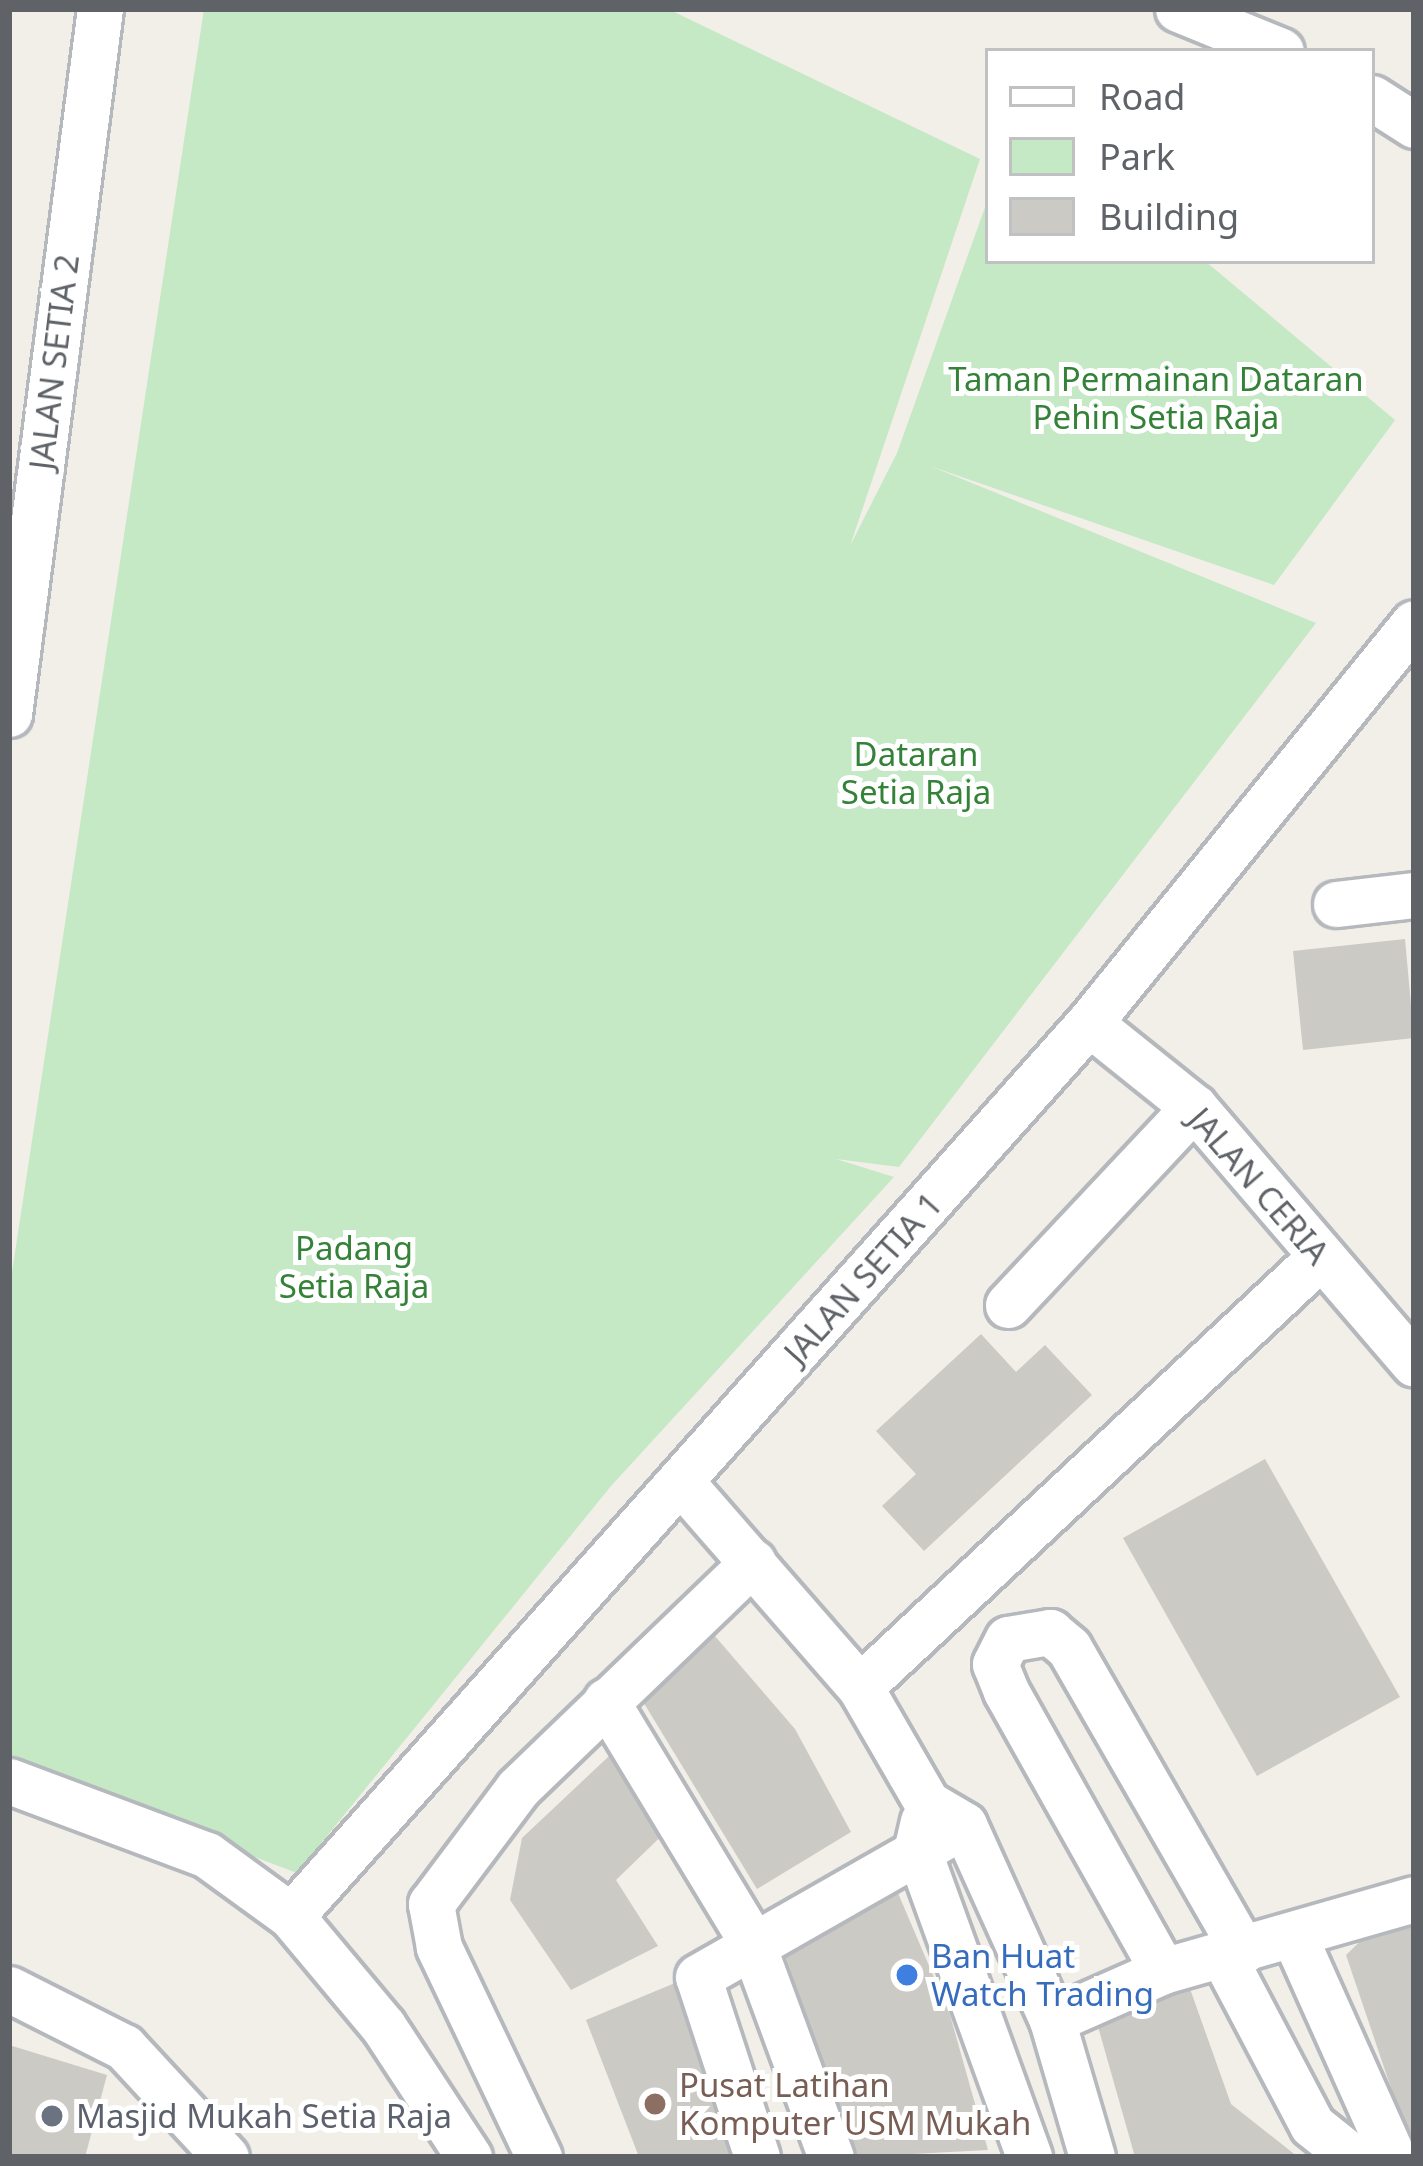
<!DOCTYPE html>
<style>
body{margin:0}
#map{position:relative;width:1423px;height:2166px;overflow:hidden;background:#f1efe8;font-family:"Noto Sans",sans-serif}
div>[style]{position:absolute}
.green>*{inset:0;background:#c5e8c5}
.building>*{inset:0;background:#cccac5}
.roads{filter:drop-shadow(3px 0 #b5b8bc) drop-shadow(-3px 0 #b5b8bc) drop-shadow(0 3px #b5b8bc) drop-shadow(0 -3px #b5b8bc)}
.minor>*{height:45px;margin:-22.5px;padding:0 22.5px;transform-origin:22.5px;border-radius:22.5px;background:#fff}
.dots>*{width:33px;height:33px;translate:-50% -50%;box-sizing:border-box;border:6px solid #fff;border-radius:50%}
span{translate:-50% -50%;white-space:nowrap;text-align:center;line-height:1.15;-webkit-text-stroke:10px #fff;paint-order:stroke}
.street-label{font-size:33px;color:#5f6368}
.park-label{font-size:33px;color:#348238}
.shop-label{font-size:33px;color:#366cbe}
.left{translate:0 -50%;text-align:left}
.education-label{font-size:33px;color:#785e54}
.worship-label{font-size:33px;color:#5b616d}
.frame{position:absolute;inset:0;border:12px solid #5f6368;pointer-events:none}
.legend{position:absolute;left:985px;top:48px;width:390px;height:216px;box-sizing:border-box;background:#fff;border:3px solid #bfc1c3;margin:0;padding:15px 21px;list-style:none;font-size:36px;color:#5f6368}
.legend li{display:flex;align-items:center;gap:24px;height:60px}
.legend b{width:60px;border:3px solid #bfc1c3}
</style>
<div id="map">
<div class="green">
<i style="clip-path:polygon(204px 9px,668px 9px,980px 159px,850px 546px,897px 453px,988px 199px,988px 261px,1205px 261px,1395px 420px,1274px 585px,930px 466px,1316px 623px,899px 1167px,836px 1159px,894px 1177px,611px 1486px,297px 1873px,9px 1764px,9px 1292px)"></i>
</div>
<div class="building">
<i style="clip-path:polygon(1405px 939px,1414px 1038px,1303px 1050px,1293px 951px)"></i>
<i style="clip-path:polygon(981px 1334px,1016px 1372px,1045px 1345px,1092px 1395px,924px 1551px,882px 1506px,916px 1474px,876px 1431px)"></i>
<i style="clip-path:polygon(1265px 1459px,1400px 1697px,1257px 1776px,1123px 1538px)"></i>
<i style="clip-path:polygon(714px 1635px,795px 1729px,851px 1832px,757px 1889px,642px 1700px)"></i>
<i style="clip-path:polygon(625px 1741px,681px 1817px,616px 1880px,658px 1946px,571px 1990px,510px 1900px,522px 1838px)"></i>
<i style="clip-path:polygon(889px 1872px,950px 2015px,988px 2150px,856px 2157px,777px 1932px)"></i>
<i style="clip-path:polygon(1414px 1913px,1414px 2156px,1346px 1955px,1376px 1926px)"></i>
<i style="clip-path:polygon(675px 1983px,729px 2090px,746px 2157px,639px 2157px,586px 2020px)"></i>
<i style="clip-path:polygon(1189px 1986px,1231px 2104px,1298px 2157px,1135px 2157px,1093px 2009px)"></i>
<i style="clip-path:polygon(9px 2045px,107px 2075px,85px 2157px,9px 2157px)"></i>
</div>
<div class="roads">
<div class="minor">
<i style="left:1178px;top:9px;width:111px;rotate:22.2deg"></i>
<i style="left:1372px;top:98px;width:50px;rotate:32.7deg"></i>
<i style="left:9px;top:714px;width:711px;rotate:-82.65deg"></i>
<i style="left:1336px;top:904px;width:79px;rotate:-6.6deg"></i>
<i style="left:1089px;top:1023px;width:134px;rotate:38.7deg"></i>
<i style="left:1194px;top:1107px;width:338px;rotate:49.4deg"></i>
<i style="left:1008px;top:1305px;width:272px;rotate:-46.8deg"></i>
<i style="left:681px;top:1482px;width:272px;rotate:48.9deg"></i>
<i style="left:860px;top:1687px;width:134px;rotate:60deg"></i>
<i style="left:927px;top:1803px;width:43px;rotate:30.7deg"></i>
<i style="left:964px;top:1825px;width:214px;rotate:65.7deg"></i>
<i style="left:1052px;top:2020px;width:143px;rotate:73.7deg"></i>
<i style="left:860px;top:1687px;width:630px;rotate:-43.07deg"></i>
<i style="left:606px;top:1701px;width:280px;rotate:58.8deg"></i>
<i style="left:751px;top:1940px;width:231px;rotate:69.8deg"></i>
<i style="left:9px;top:1781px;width:211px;rotate:20.5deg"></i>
<i style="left:207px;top:1855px;width:104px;rotate:36deg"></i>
<i style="left:291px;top:1916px;width:143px;rotate:50.1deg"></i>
<i style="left:383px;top:2026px;width:157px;rotate:56.7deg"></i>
<i style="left:923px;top:1821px;width:27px;rotate:103deg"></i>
<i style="left:917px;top:1847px;width:330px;rotate:70.1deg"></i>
<i style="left:291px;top:1916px;width:1198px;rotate:-48.22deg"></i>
<i style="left:1089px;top:1023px;width:515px;rotate:-50.91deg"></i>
<i style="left:1295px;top:1938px;width:240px;rotate:65.9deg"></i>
<i style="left:1223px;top:1956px;width:191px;rotate:62.2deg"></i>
<i style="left:1312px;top:2125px;width:51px;rotate:38.7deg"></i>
<i style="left:1163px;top:1971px;width:321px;rotate:-119.3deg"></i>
<i style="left:1006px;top:1691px;width:29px;rotate:-112deg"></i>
<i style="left:995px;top:1664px;width:28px;rotate:-63deg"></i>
<i style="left:1008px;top:1639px;width:43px;rotate:-9.5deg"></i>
<i style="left:1050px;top:1632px;width:25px;rotate:40deg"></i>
<i style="left:1069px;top:1648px;width:349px;rotate:60.1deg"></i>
<i style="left:9px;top:1989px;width:129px;rotate:26.8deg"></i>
<i style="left:124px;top:2047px;width:150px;rotate:47.2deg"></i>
<i style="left:1052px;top:2020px;width:121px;rotate:-23.8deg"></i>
<i style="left:1163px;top:1971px;width:261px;rotate:-16deg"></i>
<i style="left:539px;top:2157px;width:233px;rotate:-115.5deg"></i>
<i style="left:439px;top:1947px;width:44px;rotate:-100.5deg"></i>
<i style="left:431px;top:1904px;width:145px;rotate:-53.1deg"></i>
<i style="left:518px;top:1788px;width:326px;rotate:-43.9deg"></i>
<i style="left:757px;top:2157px;width:189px;rotate:-108.1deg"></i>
<i style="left:698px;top:1977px;width:306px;rotate:-29.7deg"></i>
</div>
</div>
<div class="dots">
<i style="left:907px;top:1975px;background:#3f7fe0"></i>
<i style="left:655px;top:2104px;background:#8d6e63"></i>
<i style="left:52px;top:2116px;background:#6b7280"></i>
</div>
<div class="street-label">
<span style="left:54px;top:362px;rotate:-83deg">JALAN SETIA 2</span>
<span style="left:1259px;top:1186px;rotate:49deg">JALAN CERIA</span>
<span style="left:863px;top:1278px;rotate:-48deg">JALAN SETIA 1</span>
</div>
<div class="park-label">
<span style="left:1156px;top:398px">Taman Permainan Dataran<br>Pehin Setia Raja</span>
<span style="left:916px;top:773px">Dataran<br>Setia Raja</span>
<span style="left:354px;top:1267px">Padang<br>Setia Raja</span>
</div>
<div class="shop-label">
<span class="left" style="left:931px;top:1975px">Ban Huat<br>Watch Trading</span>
</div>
<div class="education-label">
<span class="left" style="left:679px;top:2104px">Pusat Latihan<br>Komputer USM Mukah</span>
</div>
<div class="worship-label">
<span class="left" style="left:76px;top:2116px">Masjid Mukah Setia Raja</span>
</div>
<div class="frame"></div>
<ul class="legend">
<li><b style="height:15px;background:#fff"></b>Road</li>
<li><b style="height:33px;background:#c5e8c5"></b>Park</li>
<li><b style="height:33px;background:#cccac5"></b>Building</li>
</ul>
</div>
